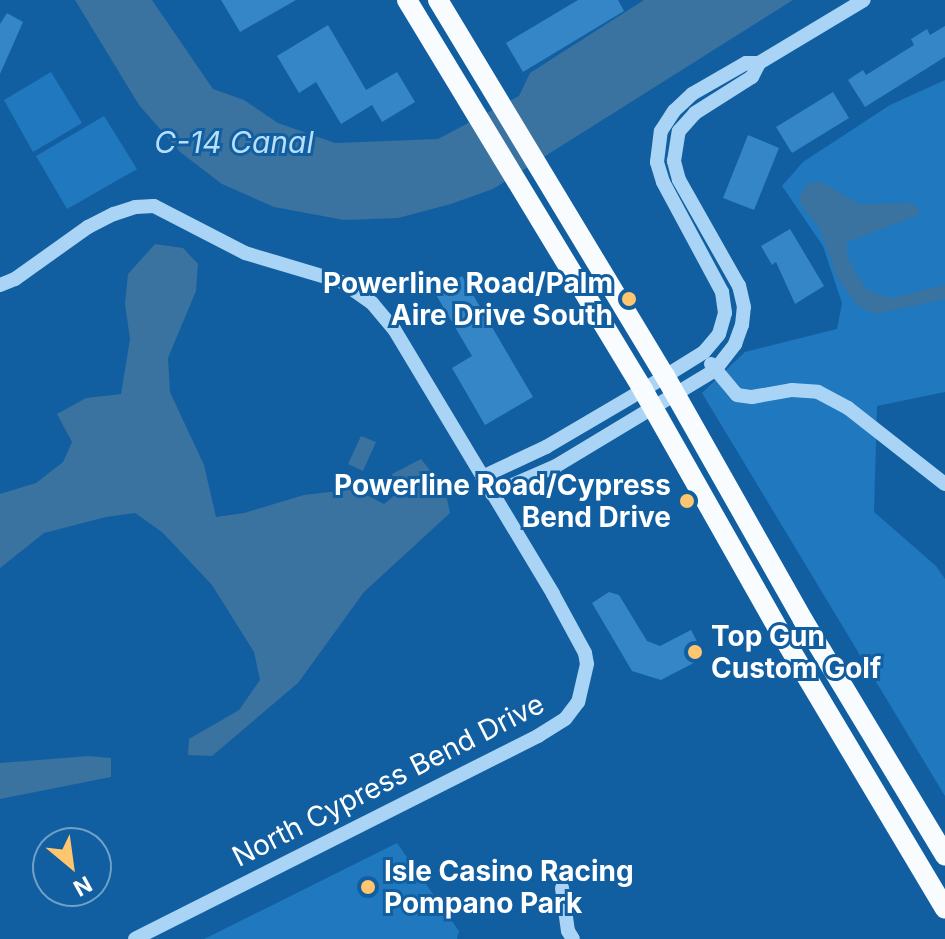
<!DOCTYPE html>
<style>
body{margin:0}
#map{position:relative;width:945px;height:939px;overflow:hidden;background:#115fa1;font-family:Inter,sans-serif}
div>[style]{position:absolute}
.green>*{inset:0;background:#2078bf}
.water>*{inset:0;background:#3a72a0}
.building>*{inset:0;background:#3586c6}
.minor>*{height:14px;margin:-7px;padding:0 7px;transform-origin:7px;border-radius:7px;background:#aad4f5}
.major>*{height:20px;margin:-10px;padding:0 10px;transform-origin:10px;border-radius:10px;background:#f9fcff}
.dots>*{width:22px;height:22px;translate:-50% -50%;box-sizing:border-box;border:4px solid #115fa1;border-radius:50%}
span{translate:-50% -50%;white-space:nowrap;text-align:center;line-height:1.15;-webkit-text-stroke:6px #115fa1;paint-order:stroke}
.poi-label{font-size:28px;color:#fff;font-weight:700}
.right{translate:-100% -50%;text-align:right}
.left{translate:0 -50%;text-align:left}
.street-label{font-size:28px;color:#fff}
.water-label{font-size:30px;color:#b7defb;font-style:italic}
.north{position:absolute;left:32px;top:827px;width:80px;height:80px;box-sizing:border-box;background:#115fa1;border:2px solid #709fc7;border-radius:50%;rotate:151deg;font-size:22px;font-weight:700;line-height:32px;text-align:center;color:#fff}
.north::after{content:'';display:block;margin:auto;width:28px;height:36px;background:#ffc66f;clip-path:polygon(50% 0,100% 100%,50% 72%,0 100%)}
</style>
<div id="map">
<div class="green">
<i style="clip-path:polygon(51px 72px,82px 123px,33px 152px,4px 100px)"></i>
<i style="clip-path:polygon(945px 80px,945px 392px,877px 406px,874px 512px,936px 566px,945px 579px,945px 796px,702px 393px,745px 352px,837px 329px,842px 303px,823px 246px,782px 186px,803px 162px,890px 105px)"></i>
<i style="clip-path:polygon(104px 116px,137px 169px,67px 209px,36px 156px)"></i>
<i style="clip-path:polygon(397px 843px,459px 931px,457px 939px,204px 939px)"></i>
</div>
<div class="water">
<i style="clip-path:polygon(75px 0,152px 0,213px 89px,244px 100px,278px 123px,335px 143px,438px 139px,519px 96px,530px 73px,644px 0,793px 0,493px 189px,451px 204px,398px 218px,344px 220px,274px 207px,222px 184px,180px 152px,139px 105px)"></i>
<i style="clip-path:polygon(820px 181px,859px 204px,911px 203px,917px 207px,920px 211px,916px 216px,847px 242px,847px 257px,865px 288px,879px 295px,890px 298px,945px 285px,945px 299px,875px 314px,857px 305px,837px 277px,820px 229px,799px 202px,801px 192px,809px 184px)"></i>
<i style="clip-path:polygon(155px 244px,183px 248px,198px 264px,196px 291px,168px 358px,170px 392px,204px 465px,216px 517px,244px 513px,304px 495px,355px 489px,384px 504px,396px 494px,392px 474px,421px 459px,445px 489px,450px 513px,364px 592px,298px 683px,212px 756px,188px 755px,189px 739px,239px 710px,260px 680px,254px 652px,212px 585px,162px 532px,135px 513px,106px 517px,44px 533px,0 568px,0 494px,36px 483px,63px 462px,72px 442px,57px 414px,86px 398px,121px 394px,130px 339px,125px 304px,128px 274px)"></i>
<i style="clip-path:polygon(361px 436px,376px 442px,363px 471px,348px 464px)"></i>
<i style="clip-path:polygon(89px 756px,111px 758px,111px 777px,0 799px,0 763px)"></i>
</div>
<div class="building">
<i style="clip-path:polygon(221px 0,296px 0,240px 32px)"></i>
<i style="clip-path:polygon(578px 0,618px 0,624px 11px,523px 72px,506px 43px)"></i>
<i style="clip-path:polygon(7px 13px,23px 22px,0 74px,0 24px)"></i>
<i style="clip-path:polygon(328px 25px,366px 90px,397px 72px,415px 102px,382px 122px,372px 105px,341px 124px,316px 82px,299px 93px,277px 56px)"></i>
<i style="clip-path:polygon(945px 26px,945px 57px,865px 107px,848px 80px,863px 70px,866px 75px,914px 45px,911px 39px,927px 29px,930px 35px)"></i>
<i style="clip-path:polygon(833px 92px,849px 118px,792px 153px,776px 127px)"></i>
<i style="clip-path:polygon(748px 135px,779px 148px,754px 210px,723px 198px)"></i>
<i style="clip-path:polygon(790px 229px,824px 286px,795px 304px,776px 262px,772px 265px,761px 246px)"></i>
<i style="clip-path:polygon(462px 276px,533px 397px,485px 425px,452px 368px,472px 356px,435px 293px)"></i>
<i style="clip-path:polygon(609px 592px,619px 595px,647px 641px,660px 646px,691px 630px,705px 657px,661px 680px,632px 671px,592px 603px)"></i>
</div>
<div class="minor">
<i style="left:0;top:285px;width:16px;rotate:-22deg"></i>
<i style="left:15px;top:279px;width:90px;rotate:-35.5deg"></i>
<i style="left:88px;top:227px;width:29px;rotate:-27deg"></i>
<i style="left:114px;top:214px;width:22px;rotate:-18deg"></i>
<i style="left:135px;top:207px;width:19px;rotate:-3deg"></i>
<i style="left:154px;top:206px;width:102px;rotate:27.3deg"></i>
<i style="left:245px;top:253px;width:101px;rotate:16.6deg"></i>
<i style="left:342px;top:282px;width:37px;rotate:35deg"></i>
<i style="left:372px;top:303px;width:34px;rotate:50deg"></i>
<i style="left:394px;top:329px;width:309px;rotate:59deg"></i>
<i style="left:553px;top:594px;width:67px;rotate:61.5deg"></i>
<i style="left:585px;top:653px;width:11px;rotate:80deg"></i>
<i style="left:587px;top:664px;width:39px;rotate:103deg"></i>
<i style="left:578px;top:702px;width:21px;rotate:127deg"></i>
<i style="left:565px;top:719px;width:32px;rotate:148deg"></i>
<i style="left:538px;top:736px;width:451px;rotate:153.3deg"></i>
<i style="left:711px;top:364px;width:40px;rotate:50deg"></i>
<i style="left:737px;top:395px;width:15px;rotate:8deg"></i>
<i style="left:752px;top:397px;width:41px;rotate:-9.9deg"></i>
<i style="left:792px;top:390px;width:26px;rotate:4deg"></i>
<i style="left:818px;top:392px;width:34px;rotate:28deg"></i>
<i style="left:848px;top:408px;width:123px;rotate:38.1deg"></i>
<i style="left:482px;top:477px;width:71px;rotate:-25.1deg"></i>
<i style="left:546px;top:447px;width:113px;rotate:-30.4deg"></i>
<i style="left:643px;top:390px;width:72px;rotate:-31.9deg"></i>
<i style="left:704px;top:352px;width:23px;rotate:-50deg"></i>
<i style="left:719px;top:334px;width:22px;rotate:-74deg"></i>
<i style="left:725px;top:313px;width:21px;rotate:-98deg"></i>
<i style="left:722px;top:292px;width:125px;rotate:-118.2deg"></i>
<i style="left:663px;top:182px;width:21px;rotate:-107deg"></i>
<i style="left:657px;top:162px;width:31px;rotate:-83deg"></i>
<i style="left:661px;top:131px;width:24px;rotate:-57deg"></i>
<i style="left:674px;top:111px;width:25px;rotate:-43deg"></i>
<i style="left:692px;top:94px;width:62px;rotate:-29.9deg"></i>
<i style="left:746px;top:63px;width:13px"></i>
<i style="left:492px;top:494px;width:70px;rotate:-23.6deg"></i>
<i style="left:556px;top:466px;width:186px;rotate:-31.1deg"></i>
<i style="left:715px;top:370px;width:33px;rotate:-52deg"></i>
<i style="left:735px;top:344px;width:20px;rotate:-70deg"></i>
<i style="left:742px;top:325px;width:18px;rotate:-84deg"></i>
<i style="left:744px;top:307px;width:22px;rotate:-103deg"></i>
<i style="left:739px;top:286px;width:122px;rotate:-119.5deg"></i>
<i style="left:679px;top:180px;width:20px;rotate:-105deg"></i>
<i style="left:674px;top:161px;width:30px;rotate:-81deg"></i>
<i style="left:679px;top:131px;width:24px;rotate:-48deg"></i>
<i style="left:695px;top:113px;width:67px;rotate:-32.3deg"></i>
<i style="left:752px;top:77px;width:16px;rotate:-63deg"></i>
<i style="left:759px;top:63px;width:122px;rotate:-31deg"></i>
<i style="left:562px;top:888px;width:43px;rotate:82.1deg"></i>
<i style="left:568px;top:931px;width:9px;rotate:58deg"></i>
</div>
<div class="major">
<i style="left:407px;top:0;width:456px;rotate:58.8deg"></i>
<i style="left:643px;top:390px;width:278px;rotate:60.5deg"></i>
<i style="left:780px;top:632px;width:322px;rotate:59.2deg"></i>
<i style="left:438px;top:0;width:439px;rotate:58.9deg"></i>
<i style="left:665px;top:376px;width:280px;rotate:60.5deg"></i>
<i style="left:803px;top:620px;width:275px;rotate:58.9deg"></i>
</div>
<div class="dots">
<i style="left:629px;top:299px;background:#ffc66f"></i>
<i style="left:687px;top:501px;background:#ffc66f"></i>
<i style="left:695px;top:652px;background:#ffc66f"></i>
<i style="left:368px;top:887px;background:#ffc66f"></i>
</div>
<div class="poi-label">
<span class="right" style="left:613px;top:299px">Powerline Road/Palm<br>Aire Drive South</span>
<span class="right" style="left:671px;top:501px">Powerline Road/Cypress<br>Bend Drive</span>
<span class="left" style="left:711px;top:652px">Top Gun<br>Custom Golf</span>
<span class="left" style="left:384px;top:887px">Isle Casino Racing<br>Pompano Park</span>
</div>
<div class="street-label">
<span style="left:388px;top:780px;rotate:-27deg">North Cypress Bend Drive</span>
</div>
<div class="water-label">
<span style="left:234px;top:142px">C-14 Canal</span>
</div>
<div class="north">N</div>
</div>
